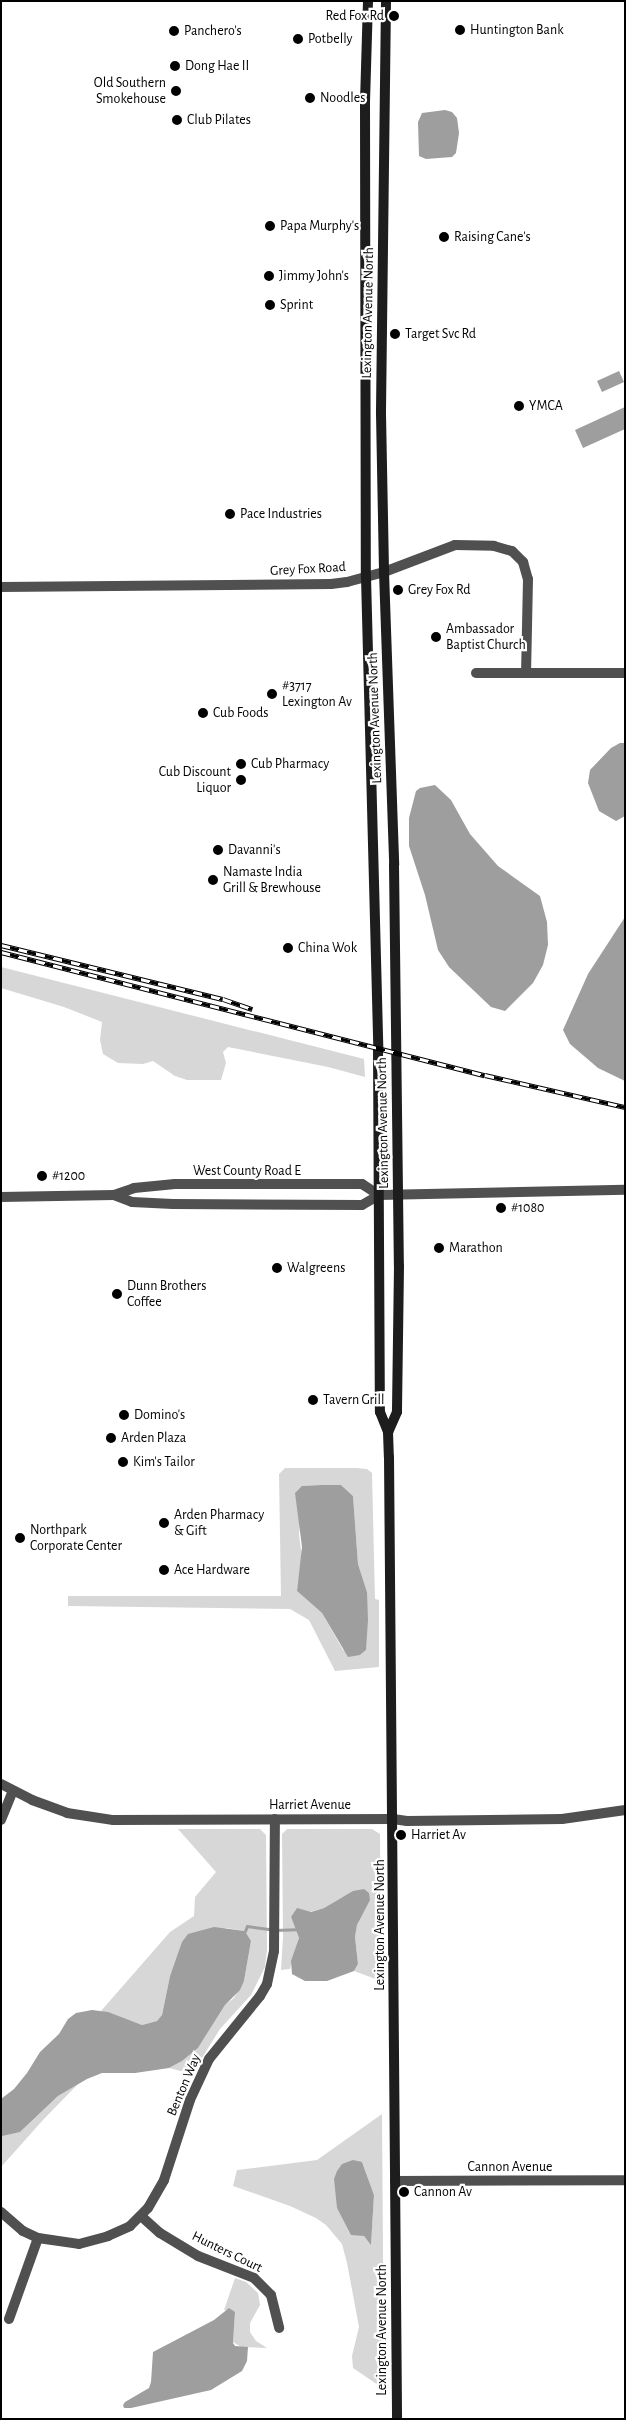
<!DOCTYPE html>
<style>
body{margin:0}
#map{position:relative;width:626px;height:2420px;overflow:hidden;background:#fff;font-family:"Alegreya Sans",sans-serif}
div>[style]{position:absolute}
.green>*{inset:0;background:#d7d7d7}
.water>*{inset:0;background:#9e9e9e}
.stream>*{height:3px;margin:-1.5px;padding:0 1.5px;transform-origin:1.5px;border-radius:1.5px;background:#9e9e9e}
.minor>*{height:10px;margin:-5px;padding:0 5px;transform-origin:5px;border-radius:5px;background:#505050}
.tertiary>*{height:10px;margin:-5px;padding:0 5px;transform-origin:5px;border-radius:5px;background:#505050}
.secondary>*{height:10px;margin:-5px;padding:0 5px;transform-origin:5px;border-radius:5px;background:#1d1d1d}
.rail>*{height:5px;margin-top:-2.5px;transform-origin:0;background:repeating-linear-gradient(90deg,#fff 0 9px,#000 0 18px);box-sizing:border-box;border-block:1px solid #000}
.dots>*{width:14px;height:14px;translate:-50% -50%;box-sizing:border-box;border:2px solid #fff;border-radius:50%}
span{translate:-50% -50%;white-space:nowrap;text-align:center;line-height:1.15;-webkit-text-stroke:4.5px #fff;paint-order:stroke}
.poi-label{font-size:14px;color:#000}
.right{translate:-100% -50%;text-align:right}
.left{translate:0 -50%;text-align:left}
.street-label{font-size:14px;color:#000}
.frame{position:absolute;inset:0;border:2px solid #000;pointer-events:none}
</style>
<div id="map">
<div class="green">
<i style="clip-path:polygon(1px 967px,364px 1059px,365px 1077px,328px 1067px,228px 1047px,223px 1052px,226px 1063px,221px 1080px,187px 1080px,175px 1076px,153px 1061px,143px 1064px,118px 1063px,103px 1054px,100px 1040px,102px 1022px,64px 1007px,1px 988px)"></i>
<i style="clip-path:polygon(evenodd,285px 1468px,356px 1468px,367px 1469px,372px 1473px,375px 1599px,379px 1600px,379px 1667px,335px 1671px,309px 1620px,290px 1609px,68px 1606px,68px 1596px,281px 1596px,279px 1474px,285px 1468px,321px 1485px,341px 1485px,353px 1496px,358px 1564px,367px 1592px,366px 1650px,360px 1655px,343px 1650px,322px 1613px,297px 1591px,302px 1557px,299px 1535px,302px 1486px,321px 1485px)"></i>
<i style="clip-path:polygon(178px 1829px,260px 1829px,266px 1835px,267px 1950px,265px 1967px,251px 1995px,220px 2029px,192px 2074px,169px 2068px,182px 2061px,198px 2048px,225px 2005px,234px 1998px,244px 1981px,251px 1941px,245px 1931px,226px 1928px,176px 1960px,170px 1976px,162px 2015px,157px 2021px,142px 2025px,101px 2011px,170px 1932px,194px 1916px,195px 1897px,216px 1872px)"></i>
<i style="clip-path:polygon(287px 1829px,372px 1829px,380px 1834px,381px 1981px,354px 1971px,358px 1964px,355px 1937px,357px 1925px,361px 1916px,343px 1897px,324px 1908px,291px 1917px,299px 1938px,290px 1969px,281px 1970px,283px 1937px,282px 1834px)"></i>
<i style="clip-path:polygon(78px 2084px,43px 2120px,1px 2167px,1px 2134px,20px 2132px,58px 2096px)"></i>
<i style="clip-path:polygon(evenodd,382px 2114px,384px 2389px,353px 2368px,352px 2356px,359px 2327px,347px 2263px,342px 2244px,326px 2225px,316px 2218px,290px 2206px,233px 2186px,237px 2170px,317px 2160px,382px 2114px,362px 2162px,374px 2195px,371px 2244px,364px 2236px,362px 2162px)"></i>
<i style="clip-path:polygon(235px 2278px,246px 2282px,258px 2293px,260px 2305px,250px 2323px,250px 2332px,256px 2341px,267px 2348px,241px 2347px,233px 2342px,235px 2312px,224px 2310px)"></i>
</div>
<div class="water">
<i style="clip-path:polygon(445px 110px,452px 112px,457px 118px,459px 133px,456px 153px,452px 157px,426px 159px,419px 156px,418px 122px,422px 113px)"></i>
<i style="clip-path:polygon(619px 371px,624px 382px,602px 392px,597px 381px)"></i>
<i style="clip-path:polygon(625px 407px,625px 429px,583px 448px,575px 430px)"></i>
<i style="clip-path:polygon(620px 743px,625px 743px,625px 816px,616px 821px,599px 811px,588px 783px,590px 770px,611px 748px)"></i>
<i style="clip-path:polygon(435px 785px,451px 800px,470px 834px,498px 866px,540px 896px,547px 922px,548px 945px,543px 965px,533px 983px,505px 1011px,491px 1007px,449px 967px,438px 950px,425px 895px,409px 846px,409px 818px,416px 791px,420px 788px)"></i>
<i style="clip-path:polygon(625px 917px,625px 1081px,598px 1068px,570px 1044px,563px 1030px,588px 974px)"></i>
<i style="clip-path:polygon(321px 1485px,341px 1485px,353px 1496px,358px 1564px,367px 1592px,368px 1620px,366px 1650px,360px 1655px,348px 1657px,322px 1613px,297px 1591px,302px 1547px,295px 1493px,302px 1486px)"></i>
<i style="clip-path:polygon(364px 1889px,369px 1893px,370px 1900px,357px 1925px,355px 1937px,358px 1964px,354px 1971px,327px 1981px,305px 1981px,292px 1974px,291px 1961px,299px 1938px,291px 1917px,297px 1908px,311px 1912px,324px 1908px,353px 1891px)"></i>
<i style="clip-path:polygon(214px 1927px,245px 1931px,251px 1941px,244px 1981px,240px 1990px,225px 2005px,198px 2048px,182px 2061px,169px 2068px,135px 2073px,102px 2073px,87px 2079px,58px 2096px,20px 2132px,2px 2136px,1px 2099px,14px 2089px,27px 2073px,40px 2052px,59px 2034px,68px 2019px,76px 2013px,92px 2010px,108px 2012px,142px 2025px,157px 2021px,162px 2015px,170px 1976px,182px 1942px,188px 1934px)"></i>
<i style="clip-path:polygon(353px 2160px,362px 2162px,374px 2195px,371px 2245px,364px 2236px,351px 2235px,337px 2208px,334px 2179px,337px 2171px,342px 2164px)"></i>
<i style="clip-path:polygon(229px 2308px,235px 2312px,233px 2343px,235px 2346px,248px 2347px,247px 2361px,242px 2371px,211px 2390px,131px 2408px,124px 2408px,123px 2405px,125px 2402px,149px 2388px,151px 2382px,153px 2352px,214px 2320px)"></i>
</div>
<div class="stream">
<i style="left:245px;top:1931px;width:5px;rotate:-68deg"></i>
<i style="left:247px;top:1926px;width:27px;rotate:8deg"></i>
<i style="left:274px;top:1930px;width:23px;rotate:-2deg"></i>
</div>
<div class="minor">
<i style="left:384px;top:572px;width:76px;rotate:-20.8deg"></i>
<i style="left:455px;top:545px;width:39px;rotate:1deg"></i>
<i style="left:494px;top:546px;width:19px;rotate:16deg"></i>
<i style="left:512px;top:551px;width:16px;rotate:45deg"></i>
<i style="left:523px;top:562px;width:18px;rotate:74deg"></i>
<i style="left:528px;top:579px;width:94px;rotate:91.2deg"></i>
<i style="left:476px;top:673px;width:149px"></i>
<i style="left:393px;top:1819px;width:14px;rotate:8deg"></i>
<i style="left:407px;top:1821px;width:155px;rotate:-0.7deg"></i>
<i style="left:562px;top:1819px;width:64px;rotate:-8.1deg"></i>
<i style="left:1px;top:1820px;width:31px;rotate:-68deg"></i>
<i style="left:395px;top:2181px;width:230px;rotate:-0.2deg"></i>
<i style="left:1px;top:2212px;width:29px;rotate:41deg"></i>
<i style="left:23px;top:2231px;width:17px;rotate:25deg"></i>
<i style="left:38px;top:2238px;width:41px;rotate:8.3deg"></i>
<i style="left:79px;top:2244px;width:30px;rotate:-15deg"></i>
<i style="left:108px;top:2236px;width:24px;rotate:-24deg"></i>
<i style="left:130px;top:2226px;width:25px;rotate:-45deg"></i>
<i style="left:148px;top:2208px;width:32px;rotate:-60deg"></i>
<i style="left:164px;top:2180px;width:84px;rotate:-72deg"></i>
<i style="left:190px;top:2100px;width:45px;rotate:-65.1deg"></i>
<i style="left:209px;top:2059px;width:81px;rotate:-51deg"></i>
<i style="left:260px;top:1996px;width:14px;rotate:-60deg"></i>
<i style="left:267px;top:1984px;width:34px;rotate:-78deg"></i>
<i style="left:274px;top:1951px;width:132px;rotate:-89.6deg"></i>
<i style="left:141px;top:2216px;width:25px;rotate:42deg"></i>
<i style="left:160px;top:2233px;width:44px;rotate:31.2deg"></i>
<i style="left:198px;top:2256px;width:60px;rotate:21.4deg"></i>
<i style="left:254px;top:2278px;width:24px;rotate:45deg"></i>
<i style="left:271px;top:2295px;width:34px;rotate:76deg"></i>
<i style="left:9px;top:2319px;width:86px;rotate:-70.3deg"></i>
</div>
<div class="tertiary">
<i style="left:1px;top:587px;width:330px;rotate:-0.5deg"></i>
<i style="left:331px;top:584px;width:16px;rotate:-7deg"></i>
<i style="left:347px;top:582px;width:38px;rotate:-15deg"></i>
<i style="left:114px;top:1195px;width:19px;rotate:21deg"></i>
<i style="left:132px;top:1202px;width:41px;rotate:2.8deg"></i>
<i style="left:173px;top:1204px;width:189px;rotate:0.3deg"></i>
<i style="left:362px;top:1205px;width:20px;rotate:-30deg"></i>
<i style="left:379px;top:1195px;width:246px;rotate:-1.2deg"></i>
<i style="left:1px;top:1197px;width:113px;rotate:-1deg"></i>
<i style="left:114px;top:1195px;width:21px;rotate:-19deg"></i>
<i style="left:134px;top:1188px;width:41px;rotate:-5.6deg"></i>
<i style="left:175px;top:1184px;width:187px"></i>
<i style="left:362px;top:1184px;width:20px;rotate:33deg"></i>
<i style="left:1px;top:1784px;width:35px;rotate:27deg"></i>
<i style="left:32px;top:1800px;width:37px;rotate:20deg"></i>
<i style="left:67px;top:1813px;width:47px;rotate:8.7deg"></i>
<i style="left:113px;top:1820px;width:280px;rotate:-0.2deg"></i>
</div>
<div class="secondary">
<i style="left:368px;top:1px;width:103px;rotate:91.7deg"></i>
<i style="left:365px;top:104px;width:473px;rotate:89.9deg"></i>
<i style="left:366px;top:577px;width:471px;rotate:88.5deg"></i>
<i style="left:378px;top:1048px;width:364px;rotate:89.7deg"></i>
<i style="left:380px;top:1412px;width:22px;rotate:68deg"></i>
<i style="left:388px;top:1432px;width:25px;rotate:88deg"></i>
<i style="left:389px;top:1457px;width:962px;rotate:89.52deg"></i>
<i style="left:386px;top:1px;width:413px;rotate:90.7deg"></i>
<i style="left:381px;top:414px;width:158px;rotate:88.9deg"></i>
<i style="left:384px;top:572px;width:293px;rotate:88deg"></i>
<i style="left:394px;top:865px;width:401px;rotate:89.3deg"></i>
<i style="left:399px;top:1266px;width:146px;rotate:90.8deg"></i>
<i style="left:397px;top:1412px;width:22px;rotate:114deg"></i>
</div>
<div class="rail">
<i style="left:1px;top:945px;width:228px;rotate:13.7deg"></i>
<i style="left:223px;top:999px;width:31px;rotate:19deg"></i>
<i style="left:1px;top:952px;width:499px;rotate:14.3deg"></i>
<i style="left:485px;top:1075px;width:144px;rotate:12.9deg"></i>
</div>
<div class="dots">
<i style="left:394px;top:16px;background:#000"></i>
<i style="left:460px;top:30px;background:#000"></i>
<i style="left:174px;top:31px;background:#000"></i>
<i style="left:298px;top:39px;background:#000"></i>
<i style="left:175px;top:66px;background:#000"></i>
<i style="left:176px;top:91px;background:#000"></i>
<i style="left:310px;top:98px;background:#000"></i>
<i style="left:177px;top:120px;background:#000"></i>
<i style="left:270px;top:226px;background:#000"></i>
<i style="left:444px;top:237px;background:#000"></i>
<i style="left:269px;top:276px;background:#000"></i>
<i style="left:270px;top:305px;background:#000"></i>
<i style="left:395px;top:334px;background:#000"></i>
<i style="left:519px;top:406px;background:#000"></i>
<i style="left:230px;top:514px;background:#000"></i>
<i style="left:398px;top:590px;background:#000"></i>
<i style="left:436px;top:637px;background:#000"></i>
<i style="left:272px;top:694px;background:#000"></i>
<i style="left:203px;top:713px;background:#000"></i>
<i style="left:241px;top:764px;background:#000"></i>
<i style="left:241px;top:780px;background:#000"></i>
<i style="left:218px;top:850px;background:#000"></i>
<i style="left:213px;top:880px;background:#000"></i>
<i style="left:288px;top:948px;background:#000"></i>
<i style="left:42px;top:1176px;background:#000"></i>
<i style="left:501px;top:1208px;background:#000"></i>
<i style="left:439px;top:1248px;background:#000"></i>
<i style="left:277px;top:1268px;background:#000"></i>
<i style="left:117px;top:1294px;background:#000"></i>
<i style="left:313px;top:1400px;background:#000"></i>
<i style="left:124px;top:1415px;background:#000"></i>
<i style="left:111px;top:1438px;background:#000"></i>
<i style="left:123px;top:1462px;background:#000"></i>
<i style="left:164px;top:1523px;background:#000"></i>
<i style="left:20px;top:1538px;background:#000"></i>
<i style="left:164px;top:1570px;background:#000"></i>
<i style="left:401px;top:1835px;background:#000"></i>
<i style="left:404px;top:2192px;background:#000"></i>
</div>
<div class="poi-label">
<span class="right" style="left:384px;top:16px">Red Fox Rd</span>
<span class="left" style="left:470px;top:30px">Huntington Bank</span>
<span class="left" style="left:184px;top:31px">Panchero's</span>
<span class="left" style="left:308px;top:39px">Potbelly</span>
<span class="left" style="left:185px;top:66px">Dong Hae II</span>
<span class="right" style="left:166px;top:91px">Old Southern<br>Smokehouse</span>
<span class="left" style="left:320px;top:98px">Noodles</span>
<span class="left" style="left:187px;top:120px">Club Pilates</span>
<span class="left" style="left:280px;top:226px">Papa Murphy's</span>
<span class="left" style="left:454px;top:237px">Raising Cane's</span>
<span class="left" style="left:279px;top:276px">Jimmy John's</span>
<span class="left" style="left:280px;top:305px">Sprint</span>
<span class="left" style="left:405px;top:334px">Target Svc Rd</span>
<span class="left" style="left:529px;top:406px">YMCA</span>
<span class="left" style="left:240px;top:514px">Pace Industries</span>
<span class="left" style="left:408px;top:590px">Grey Fox Rd</span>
<span class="left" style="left:446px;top:637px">Ambassador<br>Baptist Church</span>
<span class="left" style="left:282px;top:694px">#3717<br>Lexington Av</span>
<span class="left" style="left:213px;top:713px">Cub Foods</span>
<span class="left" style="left:251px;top:764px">Cub Pharmacy</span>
<span class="right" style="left:231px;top:780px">Cub Discount<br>Liquor</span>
<span class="left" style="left:228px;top:850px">Davanni's</span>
<span class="left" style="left:223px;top:880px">Namaste India<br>Grill &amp; Brewhouse</span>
<span class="left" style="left:298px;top:948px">China Wok</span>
<span class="left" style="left:52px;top:1176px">#1200</span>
<span class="left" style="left:511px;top:1208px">#1080</span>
<span class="left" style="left:449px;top:1248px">Marathon</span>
<span class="left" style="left:287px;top:1268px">Walgreens</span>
<span class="left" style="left:127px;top:1294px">Dunn Brothers<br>Coffee</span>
<span class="left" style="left:323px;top:1400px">Tavern Grill</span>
<span class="left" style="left:134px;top:1415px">Domino's</span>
<span class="left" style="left:121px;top:1438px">Arden Plaza</span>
<span class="left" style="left:133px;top:1462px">Kim's Tailor</span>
<span class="left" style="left:174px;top:1523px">Arden Pharmacy<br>&amp; Gift</span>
<span class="left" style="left:30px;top:1538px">Northpark<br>Corporate Center</span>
<span class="left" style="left:174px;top:1570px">Ace Hardware</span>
<span class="left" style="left:411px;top:1835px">Harriet Av</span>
<span class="left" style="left:414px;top:2192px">Cannon Av</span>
</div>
<div class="street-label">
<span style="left:368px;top:313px;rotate:-89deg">Lexington Avenue North</span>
<span style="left:308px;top:569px;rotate:-3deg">Grey Fox Road</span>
<span style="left:375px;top:718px;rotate:-92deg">Lexington Avenue North</span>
<span style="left:383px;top:1123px;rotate:-91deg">Lexington Avenue North</span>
<span style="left:247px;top:1171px">West County Road E</span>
<span style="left:310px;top:1805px">Harriet Avenue</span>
<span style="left:380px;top:1925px;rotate:-90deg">Lexington Avenue North</span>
<span style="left:184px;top:2085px;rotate:-67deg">Benton Way</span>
<span style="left:510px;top:2167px">Cannon Avenue</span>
<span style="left:227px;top:2252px;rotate:26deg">Hunters Court</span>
<span style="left:382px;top:2330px;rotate:-90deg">Lexington Avenue North</span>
</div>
<div class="frame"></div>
</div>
